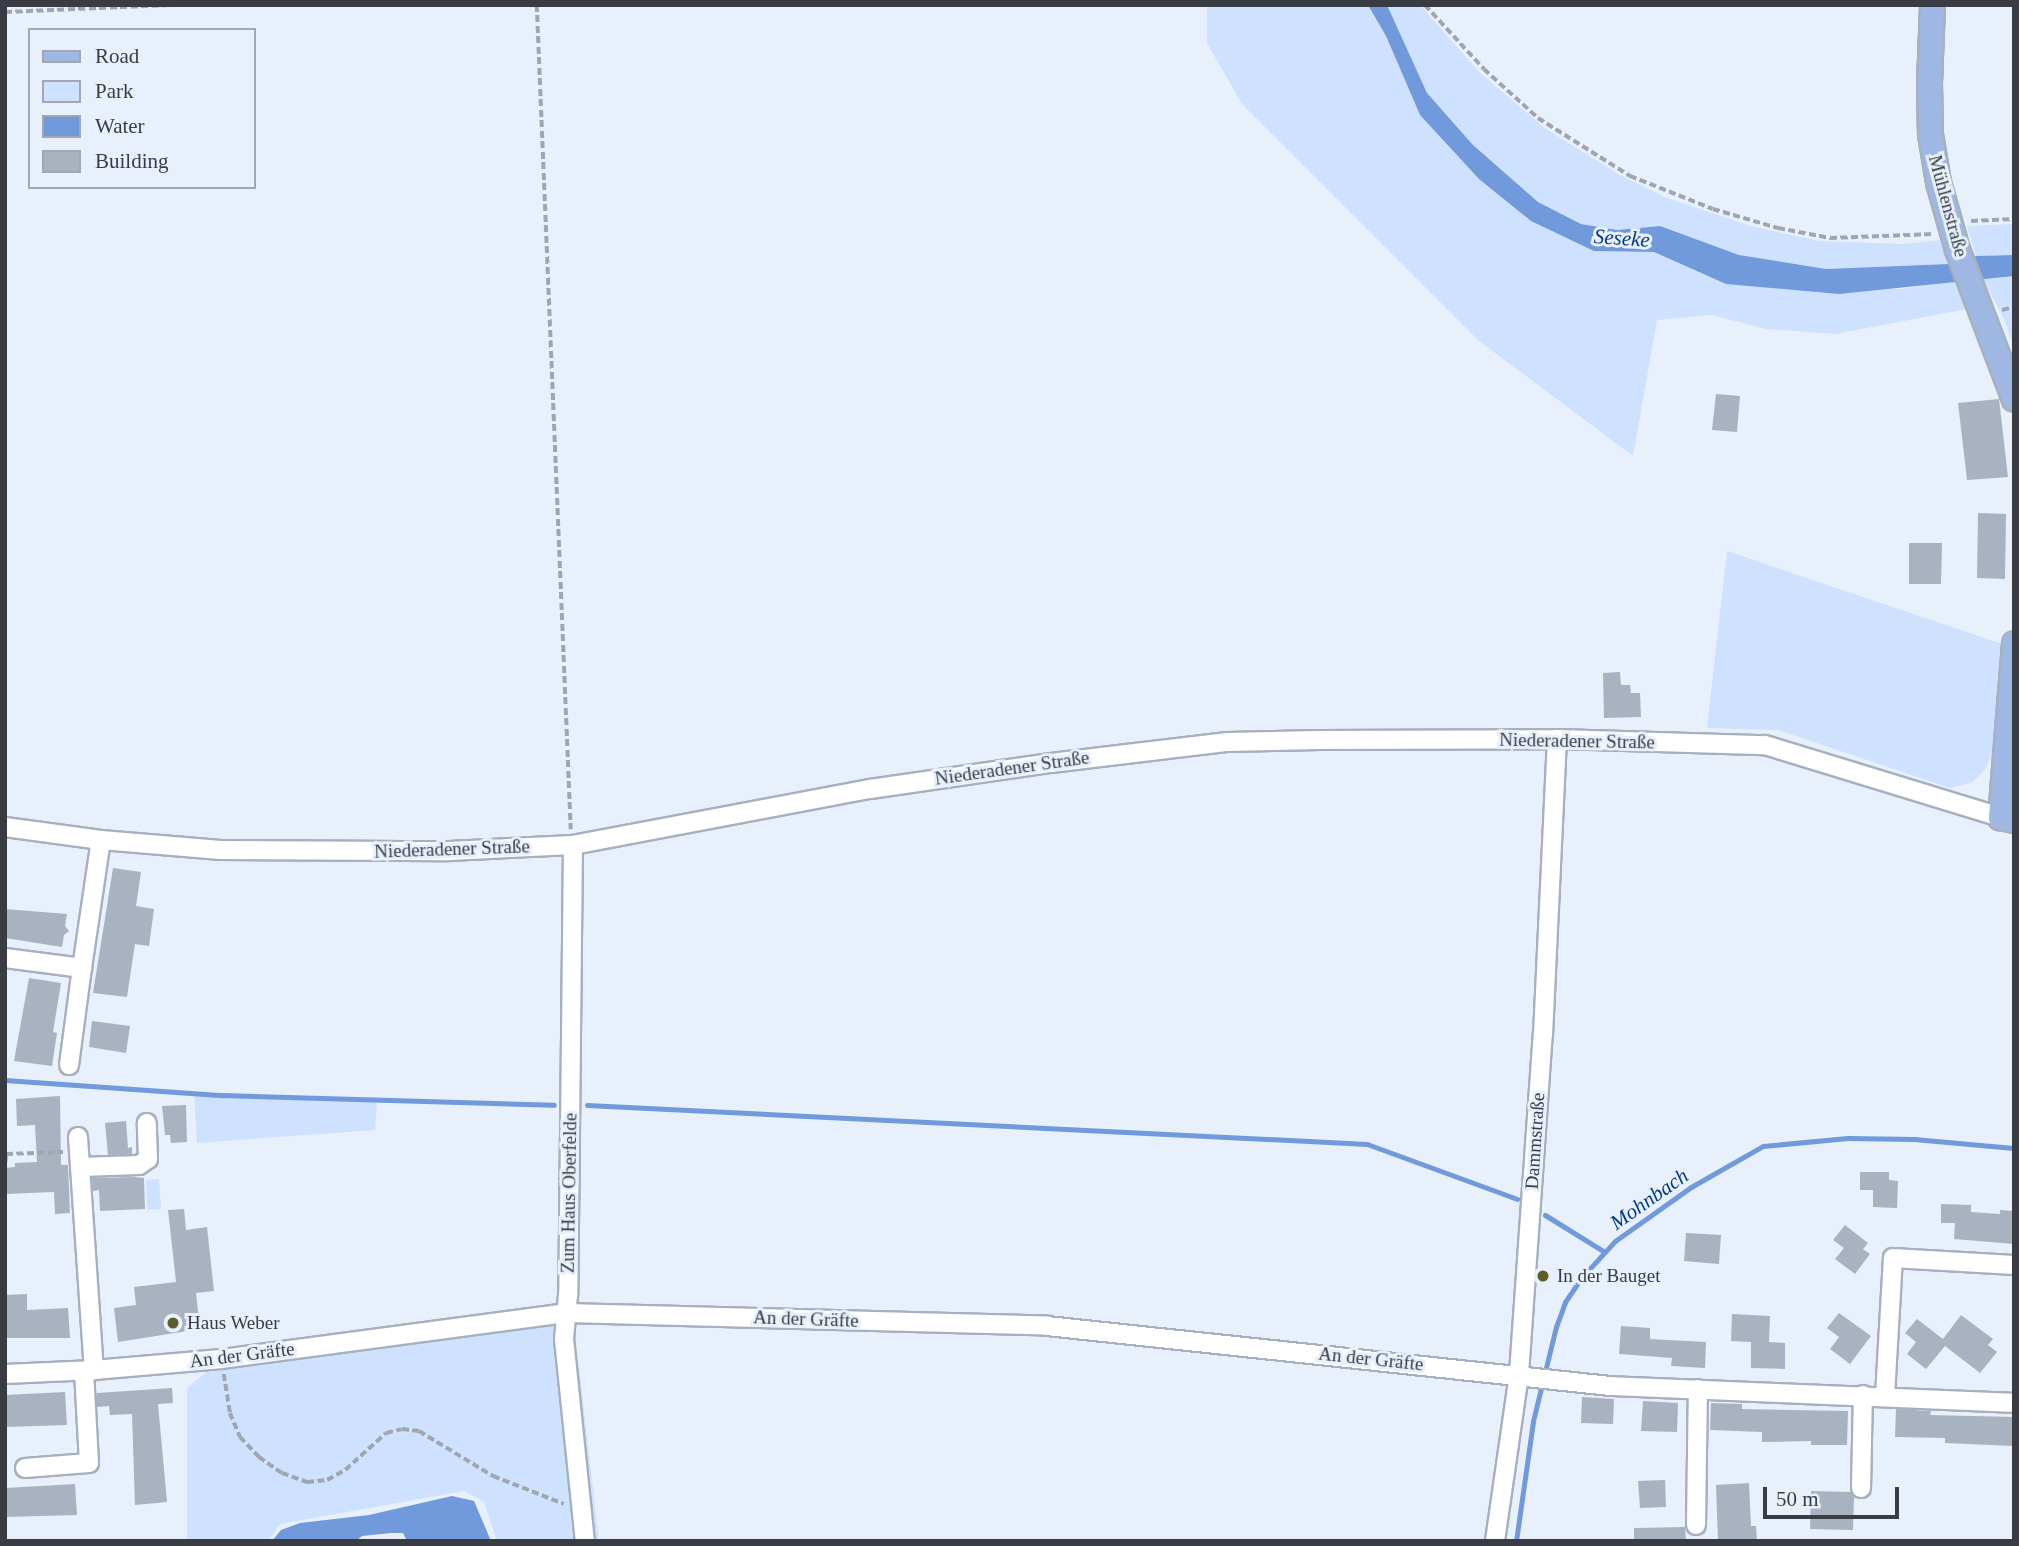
<!DOCTYPE html>
<meta charset="utf-8">
<style>
body{margin:0}
#map{position:relative;width:2019px;height:1546px;overflow:hidden;background:#e8f0fc;font-family:Georgia,serif}
div>[style]{position:absolute}
.green>*{inset:0;background:#cee1fe}
.water>*{inset:0;background:#709adc}
.stream>*{height:5px;margin:-2.5px;padding:0 2.5px;transform-origin:2.5px;border-radius:2.5px;background:#709adc}
.building>*{inset:0;background:#a9b2c1}
.path>*{height:3.5px;margin-top:-1.75px;transform-origin:0;background:repeating-linear-gradient(90deg,#a0a6b0 0 7px,transparent 0 10.5px)}
.roads{filter:drop-shadow(2px 0 #a7b0bf) drop-shadow(-2px 0 #a7b0bf) drop-shadow(0 2px #a7b0bf) drop-shadow(0 -2px #a7b0bf)}
.minor>*{height:18px;margin:-9px;padding:0 9px;transform-origin:9px;border-radius:9px;background:#fff}
.major>*{height:23px;margin:-11.5px;padding:0 11.5px;transform-origin:11.5px;border-radius:11.5px;background:#9eb8e3}
.dots>*{width:19px;height:19px;translate:-50% -50%;box-sizing:border-box;border:4px solid #e8f0fc;border-radius:50%}
span{translate:-50% -50%;white-space:nowrap;text-align:center;line-height:1.15;-webkit-text-stroke:6px #e8f0fc;paint-order:stroke}
.street-label{font-size:19px;color:#393d43}
.poi-label{font-size:19px;color:#393d43}
.left{translate:0 -50%;text-align:left}
.water-label{font-size:21px;color:#033885;font-style:italic}
.frame{position:absolute;inset:0;border:7px solid #393d43;pointer-events:none}
.legend{position:absolute;left:28px;top:28px;width:228px;height:161px;box-sizing:border-box;background:#e8f0fc;border:2px solid #a2a8b2;margin:0;padding:9px 12px;list-style:none;font-size:21px;color:#393d43}
.legend li{display:flex;align-items:center;gap:14px;height:35px}
.legend b{width:35px;border:2px solid #a2a8b2}
.scale{position:absolute;left:1763px;top:1487px;width:136px;height:32px;box-sizing:border-box;border:4px solid #393d43;border-top:0;padding-left:9px;font-size:21px;line-height:24px;white-space:nowrap;color:#393d43;-webkit-text-stroke:5px #e8f0fc;paint-order:stroke}
</style>
<div id="map">
<div class="green">
<i style="clip-path:polygon(1207px 5px,1368px 5px,1386px 36px,1420px 115px,1594px 251px,1654px 252px,1726px 284px,1902px 289px,1954px 281px,1967px 309px,1835px 334px,1766px 329px,1712px 315px,1657px 320px,1633px 456px,1479px 341px,1242px 104px,1207px 43px)"></i>
<i style="clip-path:polygon(1387px 5px,1420px 5px,1480px 73px,1546px 129px,1618px 174px,1667px 198px,1751px 226px,1819px 241px,1904px 244px,1940px 240px,1949px 264px,1826px 269px,1739px 255px,1660px 226px,1617px 230px,1581px 224px,1538px 202px,1473px 145px,1427px 93px)"></i>
<i style="clip-path:polygon(2014px 224px,2014px 255px,1976px 256px,1967px 226px)"></i>
<i style="clip-path:polygon(2014px 276px,2014px 348px,2004px 319px,1983px 279px)"></i>
<i style="clip-path:polygon(1727px 551px,2002px 644px,1995px 746px,1985px 770px,1972px 782px,1950px 788px,1778px 730px,1707px 728px)"></i>
<i style="clip-path:polygon(194px 1093px,377px 1100px,375px 1130px,197px 1143px)"></i>
<i style="clip-path:polygon(159px 1179px,161px 1209px,147px 1210px,146px 1180px)"></i>
<i style="clip-path:polygon(573px 1315px,599px 1541px,497px 1541px,484px 1502px,464px 1491px,280px 1524px,268px 1541px,187px 1541px,187px 1388px,222px 1359px)"></i>
</div>
<div class="water">
<i style="clip-path:polygon(1368px 5px,1387px 5px,1427px 93px,1473px 145px,1538px 202px,1581px 224px,1617px 230px,1660px 226px,1739px 255px,1826px 269px,1949px 264px,1976px 256px,2014px 255px,2014px 276px,1839px 294px,1726px 284px,1654px 252px,1594px 251px,1531px 221px,1479px 179px,1420px 115px,1386px 36px)"></i>
<i style="clip-path:polygon(452px 1496px,474px 1501px,491px 1541px,407px 1541px,403px 1533px,391px 1533px,362px 1536px,356px 1541px,272px 1541px,281px 1530px,300px 1523px,369px 1515px)"></i>
</div>
<div class="stream">
<i style="left:5px;top:1080px;width:218px;rotate:4deg"></i>
<i style="left:222px;top:1095px;width:332px;rotate:1.7deg"></i>
<i style="left:587px;top:1105px;width:781px;rotate:2.86deg"></i>
<i style="left:1367px;top:1144px;width:160px;rotate:20.1deg"></i>
<i style="left:1545px;top:1215px;width:70px;rotate:31.7deg"></i>
<i style="left:1516px;top:1541px;width:121px;rotate:-81.9deg"></i>
<i style="left:1533px;top:1421px;width:97px;rotate:-76.3deg"></i>
<i style="left:1556px;top:1327px;width:27px;rotate:-70deg"></i>
<i style="left:1565px;top:1302px;width:30px;rotate:-56deg"></i>
<i style="left:1582px;top:1277px;width:49px;rotate:-47.5deg"></i>
<i style="left:1615px;top:1241px;width:93px;rotate:-35.4deg"></i>
<i style="left:1691px;top:1187px;width:83px;rotate:-29.7deg"></i>
<i style="left:1763px;top:1146px;width:85px;rotate:-5.4deg"></i>
<i style="left:1848px;top:1138px;width:66px;rotate:0.9deg"></i>
<i style="left:1914px;top:1139px;width:100px;rotate:5.1deg"></i>
</div>
<div class="building">
<i style="clip-path:polygon(1716px 394px,1740px 396px,1737px 432px,1712px 430px)"></i>
<i style="clip-path:polygon(1999px 399px,2008px 477px,1967px 480px,1958px 403px)"></i>
<i style="clip-path:polygon(1978px 513px,2006px 514px,2005px 579px,1977px 578px)"></i>
<i style="clip-path:polygon(1909px 543px,1942px 543px,1941px 584px,1909px 584px)"></i>
<i style="clip-path:polygon(1620px 672px,1621px 685px,1630px 685px,1631px 693px,1640px 693px,1641px 717px,1604px 718px,1603px 673px)"></i>
<i style="clip-path:polygon(113px 868px,141px 872px,136px 906px,154px 909px,149px 946px,135px 944px,127px 997px,93px 993px)"></i>
<i style="clip-path:polygon(5px 909px,67px 914px,65px 926px,69px 931px,64px 935px,62px 947px,5px 938px)"></i>
<i style="clip-path:polygon(29px 978px,61px 983px,53px 1032px,57px 1033px,52px 1066px,14px 1061px)"></i>
<i style="clip-path:polygon(92px 1021px,130px 1026px,126px 1053px,89px 1047px)"></i>
<i style="clip-path:polygon(60px 1096px,61px 1165px,68px 1165px,70px 1213px,55px 1214px,54px 1192px,5px 1194px,5px 1168px,15px 1167px,15px 1163px,37px 1162px,35px 1125px,17px 1126px,16px 1099px)"></i>
<i style="clip-path:polygon(186px 1105px,187px 1142px,171px 1143px,170px 1135px,165px 1135px,162px 1106px)"></i>
<i style="clip-path:polygon(126px 1121px,128px 1148px,132px 1147px,132px 1154px,108px 1155px,105px 1123px)"></i>
<i style="clip-path:polygon(1860px 1172px,1889px 1172px,1889px 1180px,1898px 1181px,1897px 1208px,1873px 1207px,1873px 1190px,1860px 1190px)"></i>
<i style="clip-path:polygon(134px 1177px,144px 1178px,145px 1209px,100px 1211px,99px 1190px,93px 1191px,92px 1178px)"></i>
<i style="clip-path:polygon(1941px 1204px,1971px 1205px,1971px 1212px,2000px 1214px,2000px 1210px,2014px 1211px,2014px 1244px,1954px 1239px,1955px 1223px,1941px 1223px)"></i>
<i style="clip-path:polygon(184px 1209px,186px 1230px,207px 1227px,214px 1291px,196px 1293px,200px 1329px,118px 1342px,114px 1308px,136px 1305px,134px 1287px,176px 1282px,168px 1210px)"></i>
<i style="clip-path:polygon(1845px 1225px,1868px 1243px,1863px 1249px,1870px 1254px,1855px 1274px,1835px 1259px,1844px 1248px,1833px 1240px)"></i>
<i style="clip-path:polygon(1686px 1233px,1721px 1235px,1719px 1264px,1684px 1261px)"></i>
<i style="clip-path:polygon(27px 1294px,27px 1310px,68px 1308px,70px 1338px,5px 1338px,5px 1295px)"></i>
<i style="clip-path:polygon(1839px 1313px,1871px 1336px,1850px 1364px,1830px 1349px,1839px 1337px,1827px 1328px)"></i>
<i style="clip-path:polygon(1732px 1314px,1770px 1316px,1769px 1342px,1785px 1343px,1785px 1369px,1751px 1368px,1751px 1342px,1731px 1341px)"></i>
<i style="clip-path:polygon(1961px 1315px,1993px 1339px,1988px 1345px,1997px 1352px,1980px 1373px,1945px 1346px,1926px 1369px,1907px 1354px,1916px 1342px,1905px 1333px,1917px 1319px,1943px 1339px)"></i>
<i style="clip-path:polygon(1621px 1326px,1650px 1328px,1650px 1339px,1706px 1342px,1705px 1368px,1671px 1366px,1672px 1358px,1619px 1354px)"></i>
<i style="clip-path:polygon(172px 1388px,173px 1403px,158px 1404px,167px 1502px,135px 1505px,132px 1414px,110px 1415px,109px 1406px,97px 1407px,97px 1393px)"></i>
<i style="clip-path:polygon(65px 1392px,67px 1425px,5px 1427px,5px 1395px)"></i>
<i style="clip-path:polygon(1582px 1397px,1614px 1399px,1613px 1424px,1581px 1423px)"></i>
<i style="clip-path:polygon(1643px 1401px,1678px 1403px,1677px 1432px,1641px 1431px)"></i>
<i style="clip-path:polygon(1711px 1403px,1742px 1404px,1742px 1409px,1848px 1411px,1847px 1445px,1811px 1445px,1811px 1441px,1762px 1442px,1762px 1432px,1710px 1430px)"></i>
<i style="clip-path:polygon(1896px 1409px,1931px 1411px,1930px 1415px,2014px 1417px,2014px 1446px,1945px 1443px,1945px 1438px,1895px 1437px)"></i>
<i style="clip-path:polygon(1665px 1480px,1666px 1507px,1640px 1508px,1638px 1481px)"></i>
<i style="clip-path:polygon(1749px 1483px,1751px 1526px,1756px 1526px,1757px 1541px,1718px 1541px,1716px 1485px)"></i>
<i style="clip-path:polygon(75px 1484px,77px 1515px,5px 1517px,5px 1488px)"></i>
<i style="clip-path:polygon(1811px 1491px,1851px 1492px,1854px 1496px,1853px 1530px,1810px 1529px)"></i>
<i style="clip-path:polygon(1685px 1527px,1686px 1541px,1634px 1541px,1634px 1528px)"></i>
</div>
<div class="path">
<i style="left:537px;top:5px;width:825px;rotate:87.64deg"></i>
<i style="left:1425px;top:5px;width:87px;rotate:47.3deg"></i>
<i style="left:1484px;top:69px;width:73px;rotate:42.2deg"></i>
<i style="left:1538px;top:118px;width:109px;rotate:32.2deg"></i>
<i style="left:1630px;top:176px;width:89px;rotate:21.7deg"></i>
<i style="left:1713px;top:209px;width:68px;rotate:16.3deg"></i>
<i style="left:1778px;top:228px;width:53px;rotate:10.9deg"></i>
<i style="left:1830px;top:238px;width:104px;rotate:-2.2deg"></i>
<i style="left:5px;top:12px;width:166px;rotate:-2.4deg"></i>
<i style="left:1971px;top:221px;width:43px;rotate:-2.7deg"></i>
<i style="left:2002px;top:310px;width:12px;rotate:-14deg"></i>
<i style="left:5px;top:1163px;width:9px;rotate:-84deg"></i>
<i style="left:6px;top:1154px;width:57px;rotate:-2deg"></i>
<i style="left:224px;top:1374px;width:39px;rotate:81deg"></i>
<i style="left:230px;top:1413px;width:26px;rotate:67deg"></i>
<i style="left:240px;top:1437px;width:28px;rotate:46deg"></i>
<i style="left:259px;top:1457px;width:28px;rotate:35deg"></i>
<i style="left:282px;top:1473px;width:27px;rotate:20deg"></i>
<i style="left:307px;top:1482px;width:20px;rotate:-6deg"></i>
<i style="left:327px;top:1480px;width:21px;rotate:-29deg"></i>
<i style="left:345px;top:1470px;width:55px;rotate:-42.1deg"></i>
<i style="left:386px;top:1433px;width:16px;rotate:-14deg"></i>
<i style="left:402px;top:1429px;width:17px;rotate:7deg"></i>
<i style="left:419px;top:1431px;width:87px;rotate:31.3deg"></i>
<i style="left:493px;top:1476px;width:76px;rotate:21.5deg"></i>
</div>
<div class="roads">
<div class="minor">
<i style="left:5px;top:827px;width:97px;rotate:7.7deg"></i>
<i style="left:101px;top:840px;width:120px;rotate:4.8deg"></i>
<i style="left:221px;top:850px;width:228px;rotate:0.3deg"></i>
<i style="left:449px;top:851px;width:124px;rotate:-2.8deg"></i>
<i style="left:573px;top:845px;width:302px;rotate:-10.7deg"></i>
<i style="left:870px;top:789px;width:183px;rotate:-8.2deg"></i>
<i style="left:1051px;top:763px;width:178px;rotate:-6.8deg"></i>
<i style="left:1228px;top:742px;width:91px;rotate:-1.3deg"></i>
<i style="left:1319px;top:740px;width:238px;rotate:-0.2deg"></i>
<i style="left:1557px;top:739px;width:208px;rotate:1.7deg"></i>
<i style="left:1765px;top:745px;width:246px;rotate:17deg"></i>
<i style="left:573px;top:845px;width:450px;rotate:90.6deg"></i>
<i style="left:568px;top:1295px;width:44px;rotate:95.2deg"></i>
<i style="left:564px;top:1339px;width:203px;rotate:84.1deg"></i>
<i style="left:5px;top:958px;width:78px;rotate:7.4deg"></i>
<i style="left:82px;top:968px;width:129px;rotate:-81.6deg"></i>
<i style="left:69px;top:1065px;width:98px;rotate:-82.4deg"></i>
<i style="left:78px;top:1137px;width:234px;rotate:86.1deg"></i>
<i style="left:80px;top:1167px;width:59px;rotate:-1.9deg"></i>
<i style="left:139px;top:1165px;width:11px;rotate:-34deg"></i>
<i style="left:148px;top:1159px;width:36px;rotate:-92deg"></i>
<i style="left:5px;top:1374px;width:89px;rotate:-2.6deg"></i>
<i style="left:94px;top:1370px;width:128px;rotate:-4.9deg"></i>
<i style="left:222px;top:1359px;width:347px;rotate:-7.6deg"></i>
<i style="left:566px;top:1313px;width:481px;rotate:1.5deg"></i>
<i style="left:1047px;top:1326px;width:566px;rotate:6.08deg"></i>
<i style="left:1610px;top:1386px;width:404px;rotate:2.4deg"></i>
<i style="left:1885px;top:1396px;width:138px;rotate:-86.7deg"></i>
<i style="left:1893px;top:1258px;width:121px;rotate:3.3deg"></i>
<i style="left:25px;top:1468px;width:64px;rotate:-4.5deg"></i>
<i style="left:89px;top:1463px;width:92px;rotate:-93.1deg"></i>
<i style="left:1861px;top:1488px;width:93px;rotate:-88.8deg"></i>
<i style="left:1696px;top:1525px;width:136px;rotate:-89.2deg"></i>
<i style="left:1495px;top:1541px;width:169px;rotate:-81.8deg"></i>
<i style="left:1519px;top:1374px;width:340px;rotate:-86deg"></i>
<i style="left:1543px;top:1035px;width:296px;rotate:-87.3deg"></i>
</div>
<div class="major">
<i style="left:1932px;top:5px;width:78px;rotate:92.2deg"></i>
<i style="left:1929px;top:83px;width:51px;rotate:88.9deg"></i>
<i style="left:1930px;top:134px;width:49px;rotate:80.5deg"></i>
<i style="left:1938px;top:182px;width:70px;rotate:74.2deg"></i>
<i style="left:1957px;top:249px;width:160px;rotate:69.2deg"></i>
<i style="left:2014px;top:643px;width:175px;rotate:94.6deg"></i>
<i style="left:2000px;top:817px;width:14px;rotate:12deg"></i>
</div>
</div>
<div class="dots">
<i style="left:1543px;top:1276px;background:#5e5e2b"></i>
<i style="left:173px;top:1323px;background:#5e5e2b"></i>
</div>
<div class="street-label">
<span style="left:1948px;top:206px;rotate:75deg">Mühlenstraße</span>
<span style="left:1577px;top:741px;rotate:1deg">Niederadener Straße</span>
<span style="left:1012px;top:768px;rotate:-8deg">Niederadener Straße</span>
<span style="left:452px;top:849px;rotate:-2deg">Niederadener Straße</span>
<span style="left:1535px;top:1141px;rotate:-86deg">Dammstraße</span>
<span style="left:569px;top:1193px;rotate:-89deg">Zum Haus Oberfelde</span>
<span style="left:806px;top:1319px;rotate:2deg">An der Gräfte</span>
<span style="left:242px;top:1355px;rotate:-7deg">An der Gräfte</span>
<span style="left:1371px;top:1359px;rotate:6deg">An der Gräfte</span>
</div>
<div class="poi-label">
<span class="left" style="left:1557px;top:1276px">In der Bauget</span>
<span class="left" style="left:187px;top:1323px">Haus Weber</span>
</div>
<div class="water-label">
<span style="left:1622px;top:238px;rotate:4deg">Seseke</span>
<span style="left:1649px;top:1199px;rotate:-35deg">Mohnbach</span>
</div>
<div class="frame"></div>
<ul class="legend">
<li><b style="height:9px;background:#9eb8e3"></b>Road</li>
<li><b style="height:19px;background:#cee1fe"></b>Park</li>
<li><b style="height:19px;background:#709adc"></b>Water</li>
<li><b style="height:19px;background:#a9b2c1"></b>Building</li>
</ul>
<div class="scale">50 m</div>
</div>
